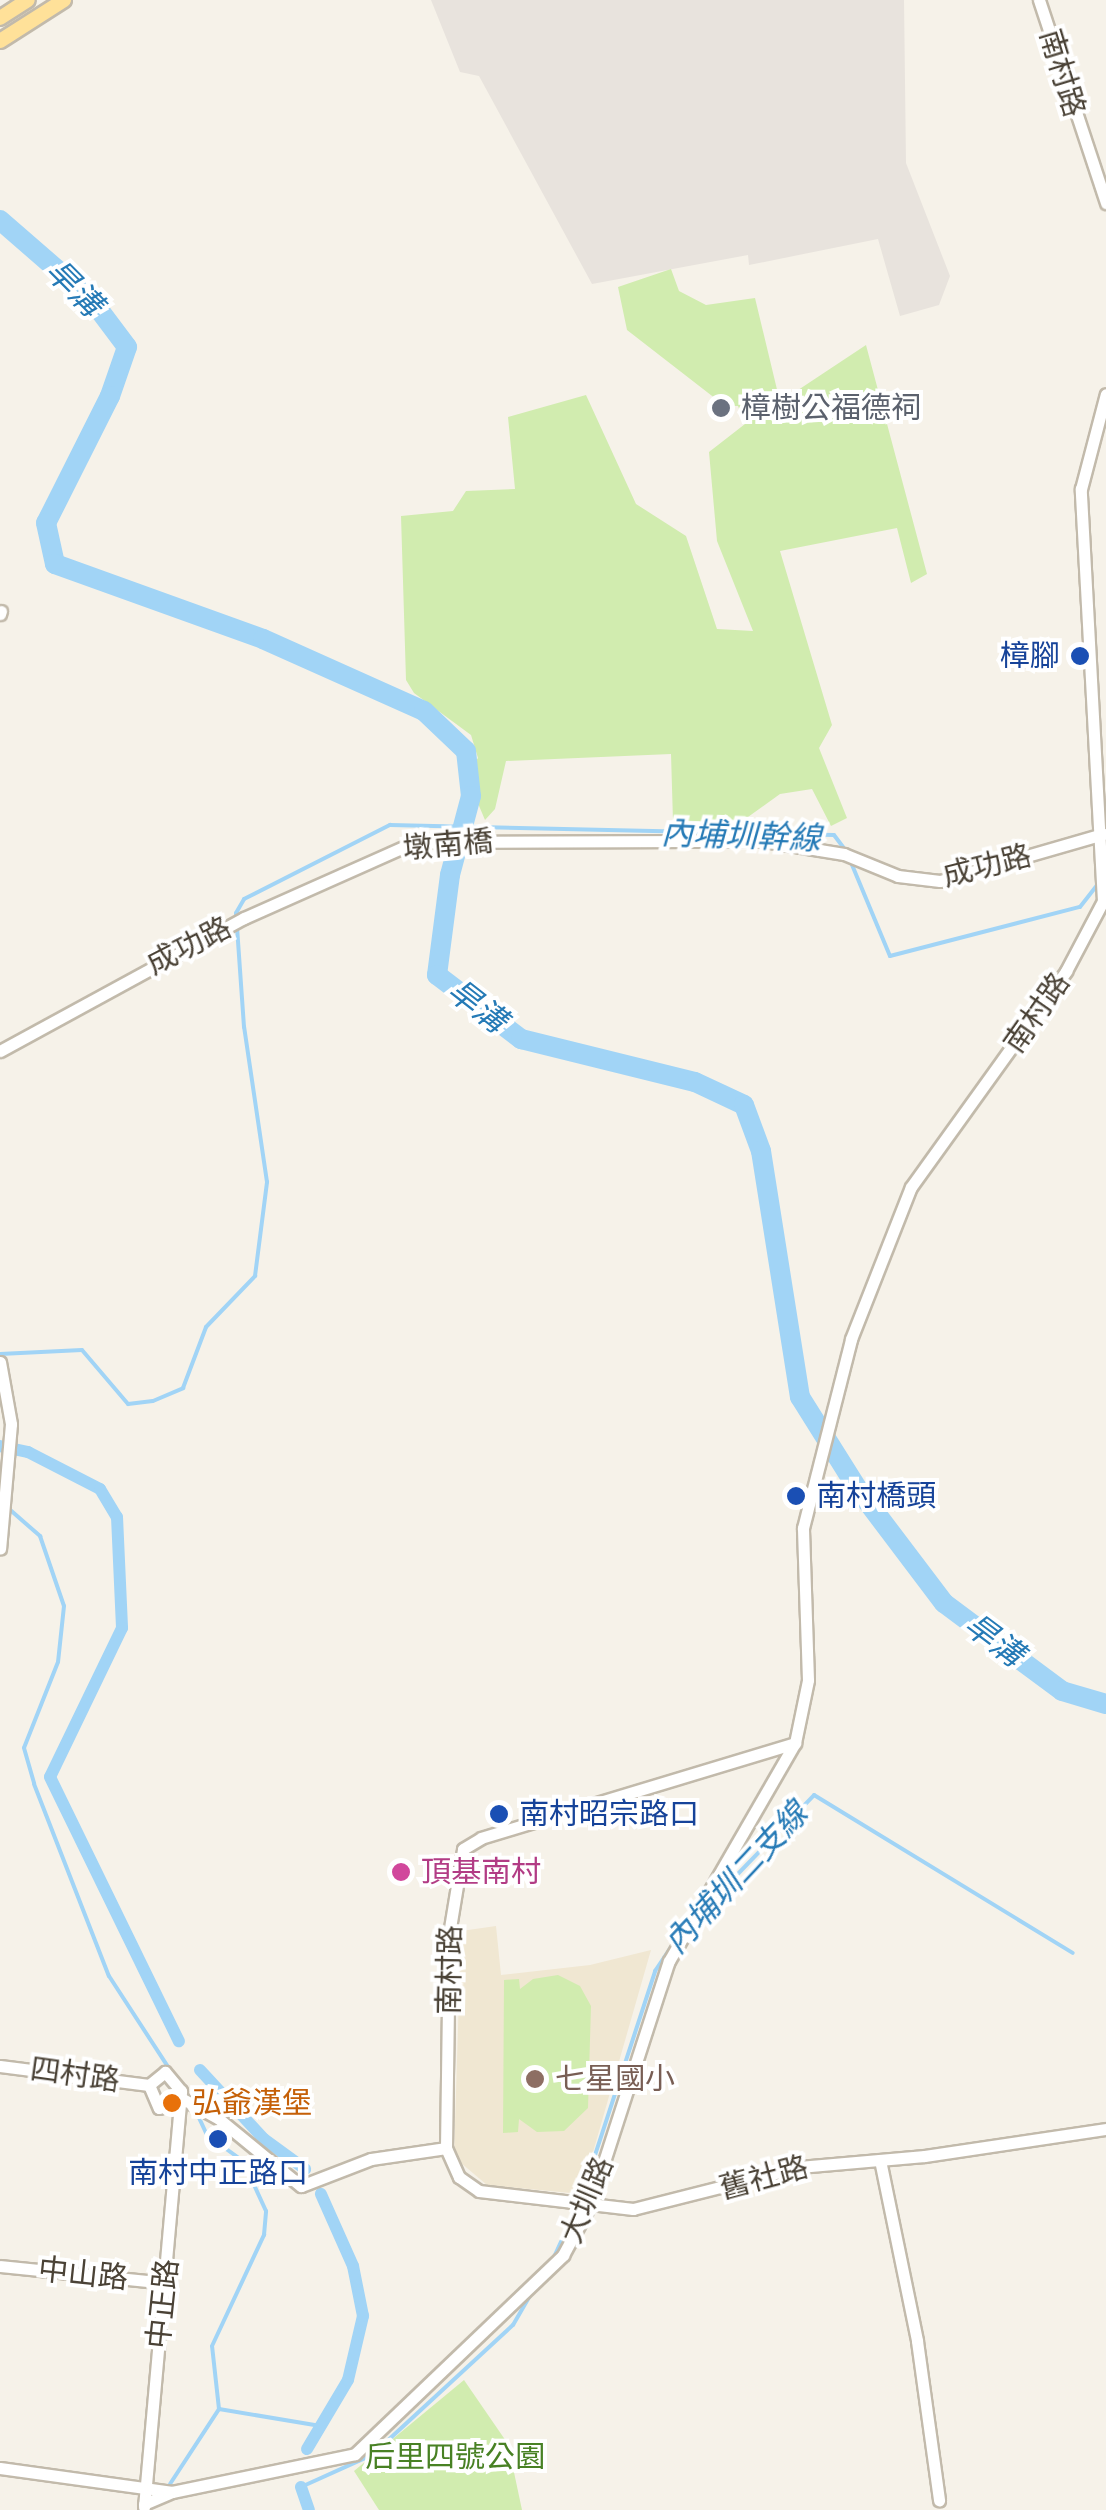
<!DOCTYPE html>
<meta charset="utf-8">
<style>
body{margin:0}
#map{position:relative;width:1106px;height:2510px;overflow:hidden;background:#f6f2e9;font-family:Cabin,"Noto Sans TC",sans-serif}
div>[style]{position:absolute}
.industrial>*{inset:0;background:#e8e3dd}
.education>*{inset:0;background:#f0e7d2}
.green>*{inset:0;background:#d1ecaf}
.stream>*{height:4px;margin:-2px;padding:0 2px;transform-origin:2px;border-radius:2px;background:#a1d4f6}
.canal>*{height:12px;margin:-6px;padding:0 6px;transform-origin:6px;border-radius:6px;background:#a1d4f6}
.river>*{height:20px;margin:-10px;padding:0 10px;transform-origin:10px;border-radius:10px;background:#a1d4f6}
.roads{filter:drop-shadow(2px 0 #c2baab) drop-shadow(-2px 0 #c2baab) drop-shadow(0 2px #c2baab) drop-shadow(0 -2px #c2baab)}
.minor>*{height:11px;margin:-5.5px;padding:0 5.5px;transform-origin:5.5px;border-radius:5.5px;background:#fff}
.major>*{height:14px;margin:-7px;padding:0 7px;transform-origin:7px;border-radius:7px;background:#ffe199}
.dots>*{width:28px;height:28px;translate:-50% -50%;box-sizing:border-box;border:5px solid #fff;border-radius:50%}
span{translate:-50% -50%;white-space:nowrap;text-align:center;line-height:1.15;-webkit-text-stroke:8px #fff;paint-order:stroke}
.street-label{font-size:30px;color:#4a4236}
.worship-label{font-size:30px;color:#5b616d}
.left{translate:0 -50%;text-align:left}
.transit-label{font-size:30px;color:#164399}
.right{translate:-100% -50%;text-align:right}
.hotel-label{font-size:30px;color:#b23c85}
.education-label{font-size:30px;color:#785e54}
.food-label{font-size:30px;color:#c56008}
.park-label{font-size:30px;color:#488124}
.water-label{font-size:32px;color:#257ab6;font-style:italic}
</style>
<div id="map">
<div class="industrial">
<i style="clip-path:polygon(431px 0,904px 0,906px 163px,950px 276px,939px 305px,900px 316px,878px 239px,749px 265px,748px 255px,592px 284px,479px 76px,460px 72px)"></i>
</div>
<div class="education">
<i style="clip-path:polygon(496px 1926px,501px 1975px,590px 1965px,651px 1950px,581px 2194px,487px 2185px,454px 2157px,461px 1931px)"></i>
</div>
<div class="green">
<i style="clip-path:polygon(671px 269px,679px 291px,706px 305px,755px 298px,780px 402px,866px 345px,927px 574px,911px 583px,897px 528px,780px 551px,832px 725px,819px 748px,847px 818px,831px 826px,812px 789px,780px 794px,741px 822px,673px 821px,671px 754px,506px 761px,495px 809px,485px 820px,466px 775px,478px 758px,471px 735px,414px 693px,406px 680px,401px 516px,453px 511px,466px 491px,515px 489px,508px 417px,586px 395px,636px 504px,686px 536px,717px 629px,753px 631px,717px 541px,709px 452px,745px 424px,738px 406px,725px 406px,627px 330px,618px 287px)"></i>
<i style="clip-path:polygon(558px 1975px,580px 1986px,591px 2006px,588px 2108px,564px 2131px,537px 2132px,519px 2119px,518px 2132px,503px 2133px,504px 1980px,519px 1979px,520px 1989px,533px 1979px)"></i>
<i style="clip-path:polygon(464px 2380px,508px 2444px,522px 2510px,379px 2510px,354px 2471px)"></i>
</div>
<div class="stream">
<i style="left:850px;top:860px;width:104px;rotate:67.4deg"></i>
<i style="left:890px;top:956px;width:196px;rotate:-14.5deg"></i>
<i style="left:1080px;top:907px;width:33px;rotate:-52deg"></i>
<i style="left:0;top:1354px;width:82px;rotate:-2.8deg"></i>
<i style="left:82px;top:1350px;width:71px;rotate:49.6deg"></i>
<i style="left:128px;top:1404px;width:25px;rotate:-7deg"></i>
<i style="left:153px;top:1401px;width:33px;rotate:-23deg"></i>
<i style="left:183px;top:1388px;width:65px;rotate:-69.3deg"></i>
<i style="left:206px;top:1327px;width:71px;rotate:-46.1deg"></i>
<i style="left:255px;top:1276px;width:95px;rotate:-82.7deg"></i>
<i style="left:267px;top:1182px;width:157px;rotate:-98.4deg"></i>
<i style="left:244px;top:1027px;width:114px;rotate:-94deg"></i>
<i style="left:236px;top:913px;width:16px;rotate:-60deg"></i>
<i style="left:244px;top:899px;width:164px;rotate:-26.9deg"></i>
<i style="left:390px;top:825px;width:444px;rotate:1.3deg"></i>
<i style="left:834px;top:835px;width:20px;rotate:53deg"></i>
<i style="left:8px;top:1508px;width:43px;rotate:41.2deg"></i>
<i style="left:40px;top:1536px;width:74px;rotate:71.1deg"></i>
<i style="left:64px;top:1606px;width:56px;rotate:96.1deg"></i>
<i style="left:58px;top:1662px;width:92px;rotate:111.6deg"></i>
<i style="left:24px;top:1748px;width:37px;rotate:74deg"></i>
<i style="left:34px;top:1784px;width:206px;rotate:68.7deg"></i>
<i style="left:109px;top:1976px;width:112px;rotate:57deg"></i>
<i style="left:705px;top:1908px;width:157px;rotate:-46deg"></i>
<i style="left:814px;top:1795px;width:303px;rotate:31.4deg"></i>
<i style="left:581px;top:2198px;width:239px;rotate:-71.9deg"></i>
<i style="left:655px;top:1971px;width:36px;rotate:-56deg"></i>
<i style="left:554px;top:2257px;width:55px;rotate:-65.3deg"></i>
<i style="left:219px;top:2409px;width:103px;rotate:9.5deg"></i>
<i style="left:170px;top:2484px;width:90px;rotate:-56.8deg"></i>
<i style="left:219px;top:2409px;width:63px;rotate:-96.3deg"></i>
<i style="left:212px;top:2346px;width:123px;rotate:-64.9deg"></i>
<i style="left:264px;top:2235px;width:24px;rotate:-85deg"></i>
<i style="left:266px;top:2211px;width:55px;rotate:-114.7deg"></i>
<i style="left:243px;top:2161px;width:44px;rotate:-144.2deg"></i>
<i style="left:207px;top:2135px;width:26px;rotate:-115deg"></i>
<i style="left:301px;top:2487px;width:78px;rotate:-24.3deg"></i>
<i style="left:372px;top:2455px;width:192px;rotate:-42.7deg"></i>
<i style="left:513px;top:2325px;width:39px;rotate:-60deg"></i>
</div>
<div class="canal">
<i style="left:0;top:1446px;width:29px;rotate:12deg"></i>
<i style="left:28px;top:1452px;width:81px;rotate:27.2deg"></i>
<i style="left:100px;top:1489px;width:33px;rotate:59deg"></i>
<i style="left:117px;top:1517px;width:111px;rotate:87.4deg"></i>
<i style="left:122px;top:1628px;width:165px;rotate:115.8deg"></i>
<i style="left:50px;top:1777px;width:294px;rotate:64deg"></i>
<i style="left:200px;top:2070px;width:94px;rotate:47.2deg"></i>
<i style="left:264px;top:2139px;width:51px;rotate:36.2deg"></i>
<i style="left:307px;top:2449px;width:80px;rotate:-59.3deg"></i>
<i style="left:348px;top:2380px;width:66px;rotate:-76.8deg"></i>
<i style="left:363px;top:2316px;width:51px;rotate:-101.3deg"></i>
<i style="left:353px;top:2266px;width:79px;rotate:-114deg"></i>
<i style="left:301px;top:2487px;width:24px;rotate:71deg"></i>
</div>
<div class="river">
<i style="left:0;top:220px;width:121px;rotate:41deg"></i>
<i style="left:91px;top:299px;width:60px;rotate:53.1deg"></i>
<i style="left:127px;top:347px;width:52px;rotate:109.1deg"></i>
<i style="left:110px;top:396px;width:142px;rotate:116.7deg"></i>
<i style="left:46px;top:523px;width:42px;rotate:77.6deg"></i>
<i style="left:55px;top:564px;width:221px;rotate:19.8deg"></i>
<i style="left:263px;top:639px;width:176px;rotate:24.1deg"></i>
<i style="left:424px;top:711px;width:58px;rotate:43.6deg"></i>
<i style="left:466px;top:751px;width:45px;rotate:83.7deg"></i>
<i style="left:471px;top:796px;width:82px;rotate:104.9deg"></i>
<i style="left:450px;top:875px;width:101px;rotate:97.4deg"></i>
<i style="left:437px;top:975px;width:106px;rotate:37.3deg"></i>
<i style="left:521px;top:1039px;width:179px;rotate:13.9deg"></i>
<i style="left:695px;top:1082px;width:54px;rotate:25.1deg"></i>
<i style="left:744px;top:1105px;width:49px;rotate:69.7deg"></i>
<i style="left:761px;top:1151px;width:249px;rotate:81deg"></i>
<i style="left:800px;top:1397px;width:107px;rotate:57.9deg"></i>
<i style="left:857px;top:1488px;width:144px;rotate:52.9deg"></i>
<i style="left:944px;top:1603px;width:147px;rotate:36.7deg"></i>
<i style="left:1062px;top:1691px;width:46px;rotate:16.5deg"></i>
</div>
<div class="roads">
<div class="minor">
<i style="left:1039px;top:0;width:214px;rotate:71.7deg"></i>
<i style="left:0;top:614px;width:3px;rotate:-72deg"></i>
<i style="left:0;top:1051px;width:278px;rotate:-28.6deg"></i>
<i style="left:244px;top:918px;width:187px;rotate:-24deg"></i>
<i style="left:415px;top:842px;width:349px;rotate:-0.2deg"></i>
<i style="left:764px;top:841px;width:81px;rotate:9.2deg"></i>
<i style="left:844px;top:854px;width:58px;rotate:22.2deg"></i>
<i style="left:898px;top:876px;width:42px;rotate:6.8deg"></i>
<i style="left:940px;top:881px;width:170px;rotate:-16.1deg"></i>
<i style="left:0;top:1362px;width:63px;rotate:79.9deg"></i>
<i style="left:11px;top:1424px;width:125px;rotate:95deg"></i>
<i style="left:0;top:2066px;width:150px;rotate:7.3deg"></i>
<i style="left:149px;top:2085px;width:25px;rotate:67deg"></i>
<i style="left:159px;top:2108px;width:24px;rotate:-24deg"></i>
<i style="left:181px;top:2098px;width:43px;rotate:28.9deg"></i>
<i style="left:219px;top:2119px;width:106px;rotate:39.3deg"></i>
<i style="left:301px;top:2186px;width:75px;rotate:-21.1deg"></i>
<i style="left:371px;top:2159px;width:76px;rotate:-8.3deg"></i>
<i style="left:446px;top:2148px;width:214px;rotate:-89.2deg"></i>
<i style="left:449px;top:1934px;width:86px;rotate:-80.6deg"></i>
<i style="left:463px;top:1849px;width:21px;rotate:-31deg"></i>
<i style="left:481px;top:1838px;width:328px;rotate:-16.8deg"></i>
<i style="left:795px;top:1743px;width:64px;rotate:-78.3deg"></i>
<i style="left:808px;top:1680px;width:152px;rotate:-91.9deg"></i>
<i style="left:803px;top:1528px;width:195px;rotate:-75.7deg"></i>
<i style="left:851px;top:1339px;width:163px;rotate:-68.5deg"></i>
<i style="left:911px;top:1187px;width:266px;rotate:-54.3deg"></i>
<i style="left:1066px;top:971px;width:79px;rotate:-62.1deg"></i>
<i style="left:1103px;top:901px;width:413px;rotate:-93.1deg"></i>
<i style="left:1081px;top:489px;width:98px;rotate:-75.3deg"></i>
<i style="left:446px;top:2148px;width:32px;rotate:66deg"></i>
<i style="left:459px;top:2177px;width:24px;rotate:35deg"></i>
<i style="left:479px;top:2191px;width:155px;rotate:6.7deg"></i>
<i style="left:633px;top:2209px;width:171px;rotate:-14.2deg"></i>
<i style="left:799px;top:2167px;width:126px;rotate:-5deg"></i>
<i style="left:925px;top:2156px;width:183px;rotate:-8.5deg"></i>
<i style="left:880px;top:2160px;width:185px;rotate:78.4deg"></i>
<i style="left:917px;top:2341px;width:161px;rotate:82.1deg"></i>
<i style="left:0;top:2266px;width:167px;rotate:5.8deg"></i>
<i style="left:0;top:2468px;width:174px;rotate:7.9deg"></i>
<i style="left:144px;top:2504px;width:30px;rotate:-23deg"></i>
<i style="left:172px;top:2492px;width:187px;rotate:-11.7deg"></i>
<i style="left:355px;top:2454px;width:288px;rotate:-43.7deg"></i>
<i style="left:563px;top:2255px;width:57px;rotate:-61.6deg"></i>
<i style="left:590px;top:2205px;width:256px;rotate:-72.1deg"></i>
<i style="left:669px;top:1961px;width:252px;rotate:-60deg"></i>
<i style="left:144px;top:2507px;width:418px;rotate:-84.9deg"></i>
<i style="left:181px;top:2091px;width:25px;rotate:-130deg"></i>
<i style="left:165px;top:2072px;width:21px;rotate:141deg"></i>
</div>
<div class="major">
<i style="left:0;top:18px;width:33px;rotate:-33deg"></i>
<i style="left:0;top:41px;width:76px;rotate:-32.6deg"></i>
</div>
</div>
<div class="dots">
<i style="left:721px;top:408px;background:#6b7280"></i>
<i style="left:1080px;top:656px;background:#1a4fb4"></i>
<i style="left:796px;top:1496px;background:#1a4fb4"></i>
<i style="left:499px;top:1814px;background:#1a4fb4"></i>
<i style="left:401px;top:1872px;background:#d1479c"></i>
<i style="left:535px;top:2079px;background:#8d6e63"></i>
<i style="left:172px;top:2103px;background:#e8710a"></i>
<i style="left:218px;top:2139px;background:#1a4fb4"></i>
</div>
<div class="street-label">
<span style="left:1062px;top:73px;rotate:73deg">南村路</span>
<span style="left:448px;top:845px;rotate:-5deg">墩南橋</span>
<span style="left:987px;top:866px;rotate:-14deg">成功路</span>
<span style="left:189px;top:946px;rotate:-27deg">成功路</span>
<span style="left:1037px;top:1013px;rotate:-55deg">南村路</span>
<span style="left:450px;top:1970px;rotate:-89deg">南村路</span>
<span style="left:75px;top:2075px;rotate:8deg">四村路</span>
<span style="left:764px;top:2178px;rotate:-15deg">舊社路</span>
<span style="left:587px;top:2200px;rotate:-67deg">大圳路</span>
<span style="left:83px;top:2274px;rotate:6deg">中山路</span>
<span style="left:163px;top:2304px;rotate:-84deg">中正路</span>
</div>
<div class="worship-label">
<span class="left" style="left:741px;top:408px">樟樹公福德祠</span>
</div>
<div class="transit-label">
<span class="right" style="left:1060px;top:656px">樟腳</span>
<span class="left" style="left:816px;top:1496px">南村橋頭</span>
<span class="left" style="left:519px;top:1814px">南村昭宗路口</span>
<span style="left:218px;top:2173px">南村中正路口</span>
</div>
<div class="hotel-label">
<span class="left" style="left:421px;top:1872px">頂基南村</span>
</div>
<div class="education-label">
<span class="left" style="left:555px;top:2079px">七星國小</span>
</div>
<div class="food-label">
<span class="left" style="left:192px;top:2103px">弘爺漢堡</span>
</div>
<div class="park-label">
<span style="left:455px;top:2457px">后里四號公園</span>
</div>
<div class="water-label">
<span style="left:74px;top:288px;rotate:45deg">旱溝</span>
<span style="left:741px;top:836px;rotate:2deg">內埔圳幹線</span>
<span style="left:477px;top:1006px;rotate:38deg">旱溝</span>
<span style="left:994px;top:1640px;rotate:37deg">旱溝</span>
<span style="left:736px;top:1878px;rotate:-47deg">內埔圳二支線</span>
</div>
</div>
